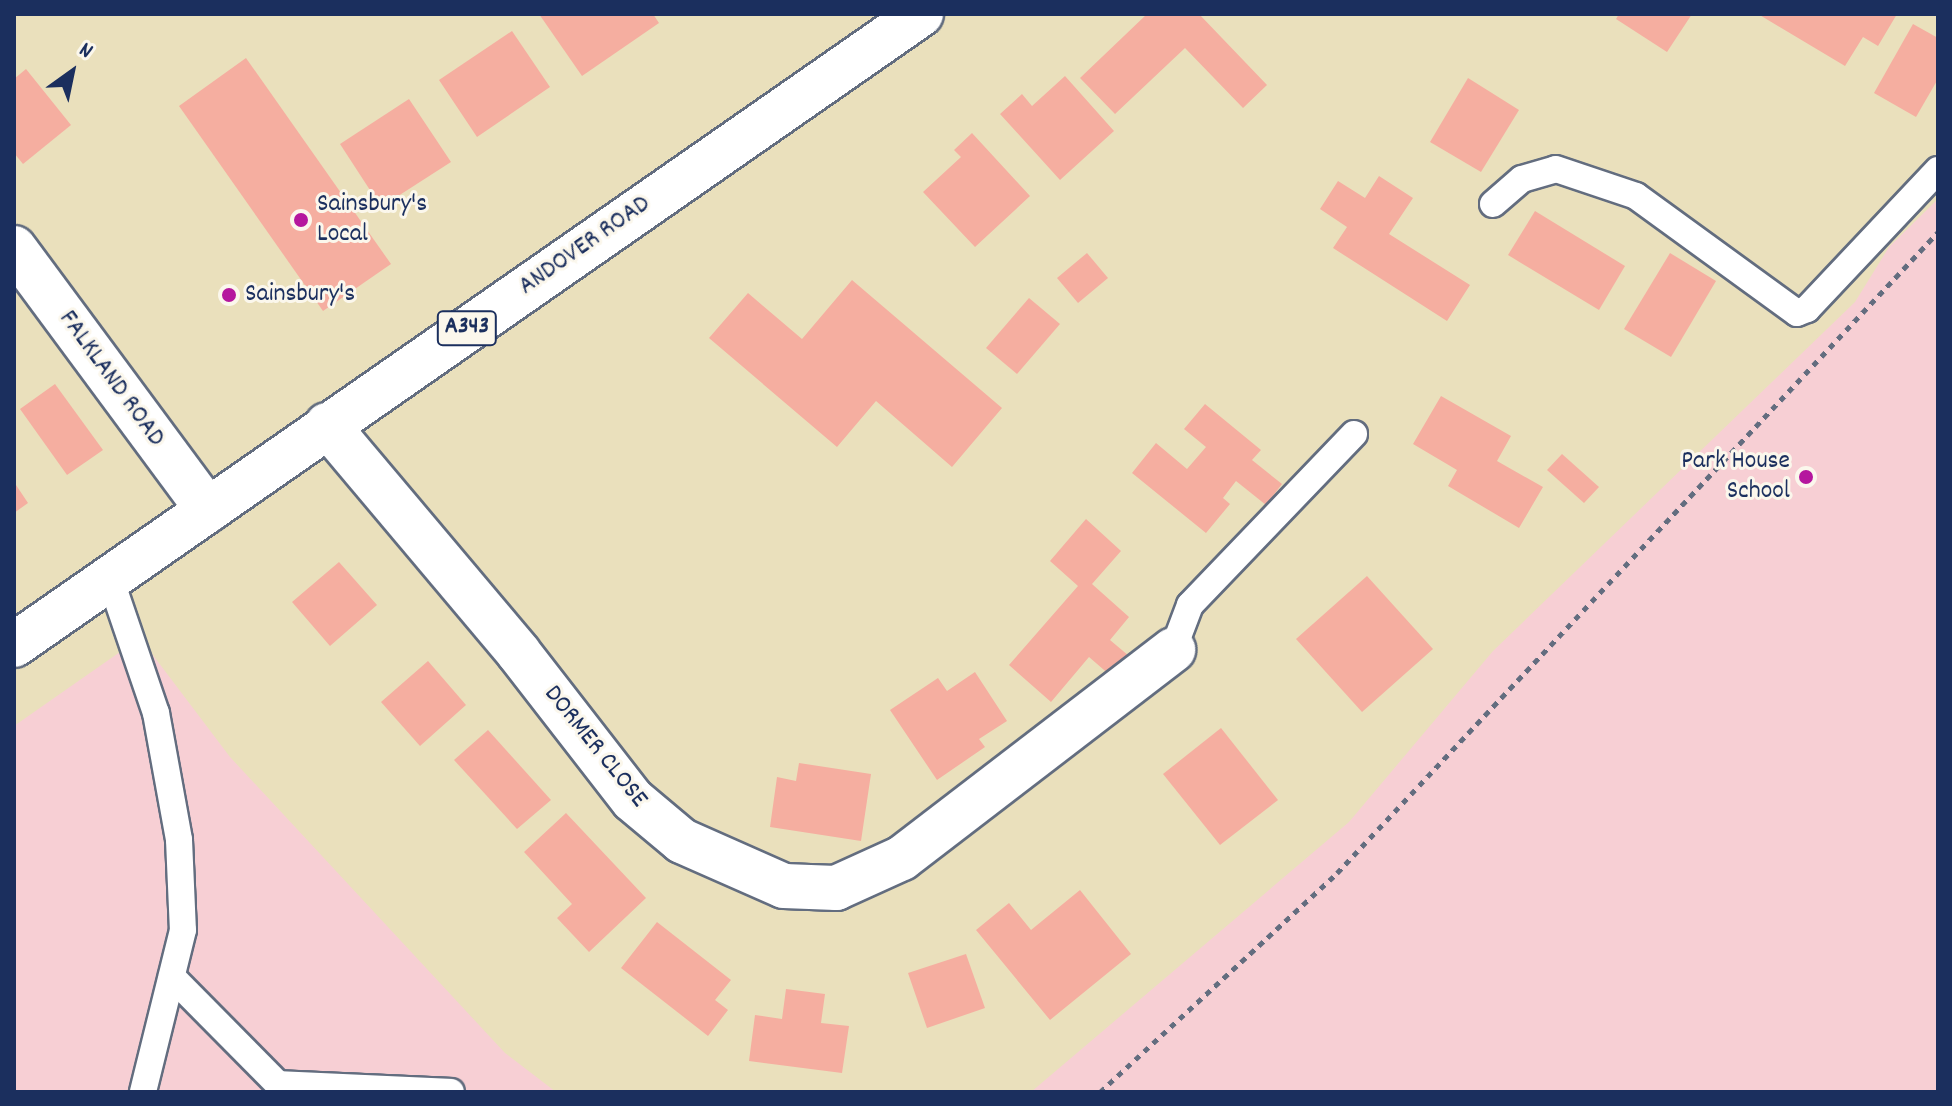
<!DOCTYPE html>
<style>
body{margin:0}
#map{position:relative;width:1952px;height:1106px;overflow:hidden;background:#eae0bc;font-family:Dekko,sans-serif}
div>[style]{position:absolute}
.built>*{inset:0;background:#f7cfd4}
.building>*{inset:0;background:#f5aea0}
.path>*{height:5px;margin-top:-2.5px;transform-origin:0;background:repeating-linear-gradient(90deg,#636d7f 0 6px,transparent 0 12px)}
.roads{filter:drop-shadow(2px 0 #636d7f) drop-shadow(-2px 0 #636d7f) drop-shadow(0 2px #636d7f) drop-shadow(0 -2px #636d7f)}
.service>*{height:26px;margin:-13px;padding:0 13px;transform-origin:13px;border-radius:13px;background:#fff}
.minor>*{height:44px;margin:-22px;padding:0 22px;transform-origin:22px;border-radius:22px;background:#fff}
.primary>*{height:44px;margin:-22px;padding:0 22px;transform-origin:22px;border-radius:22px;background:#fff}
.dots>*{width:22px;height:22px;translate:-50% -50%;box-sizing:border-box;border:4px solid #fbf7ec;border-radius:50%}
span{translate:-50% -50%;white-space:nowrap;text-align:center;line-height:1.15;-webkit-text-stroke:6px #fbf7ec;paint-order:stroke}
.shield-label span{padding:2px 6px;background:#fbf7ec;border:2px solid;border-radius:6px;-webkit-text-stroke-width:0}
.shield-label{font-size:24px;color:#1b2f5e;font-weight:700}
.poi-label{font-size:26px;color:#1b2f5e}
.left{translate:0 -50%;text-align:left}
.right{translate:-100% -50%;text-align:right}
.street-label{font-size:26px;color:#1b2f5e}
.frame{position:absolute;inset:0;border:16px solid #1b2f5e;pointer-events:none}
.north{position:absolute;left:32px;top:32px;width:80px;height:80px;-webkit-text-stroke:6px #fbf7ec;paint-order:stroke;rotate:33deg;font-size:22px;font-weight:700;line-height:32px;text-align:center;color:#1b2f5e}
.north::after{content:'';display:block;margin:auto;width:28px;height:36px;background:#1b2f5e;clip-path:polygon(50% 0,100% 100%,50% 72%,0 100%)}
</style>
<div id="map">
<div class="built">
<i style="clip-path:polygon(1938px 199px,1938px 1092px,1031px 1092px,1349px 822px,1493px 651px,1855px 302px,1889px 247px)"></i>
<i style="clip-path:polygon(140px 638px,230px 757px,505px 1053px,556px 1092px,14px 1092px,14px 726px)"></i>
</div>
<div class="building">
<i style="clip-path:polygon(539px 14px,653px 14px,659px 23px,582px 76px)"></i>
<i style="clip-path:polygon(1147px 14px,1199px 14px,1267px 85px,1243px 108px,1185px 48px,1115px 114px,1080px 78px)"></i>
<i style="clip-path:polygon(1619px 14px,1692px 14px,1667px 52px,1616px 19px)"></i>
<i style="clip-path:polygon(1758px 14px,1897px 14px,1878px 46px,1863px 37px,1845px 66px)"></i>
<i style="clip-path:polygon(1913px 24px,1938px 38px,1938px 79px,1916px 117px,1874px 93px)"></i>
<i style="clip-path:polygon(512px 31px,550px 87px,477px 137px,439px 80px)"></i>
<i style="clip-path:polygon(246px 58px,391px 264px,323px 311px,179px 106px)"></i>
<i style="clip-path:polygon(26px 69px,71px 125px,23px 164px,14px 153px,14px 79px)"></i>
<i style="clip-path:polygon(1065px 76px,1114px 131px,1060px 180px,1000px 114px,1022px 94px,1032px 106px)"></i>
<i style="clip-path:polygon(1468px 78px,1519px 110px,1481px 172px,1430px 142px)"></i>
<i style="clip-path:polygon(409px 99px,451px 162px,381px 207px,340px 144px)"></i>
<i style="clip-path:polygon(972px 133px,1030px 196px,975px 247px,923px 192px,961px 157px,954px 150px)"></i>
<i style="clip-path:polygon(1379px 176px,1413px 198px,1389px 234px,1470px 285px,1447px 321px,1333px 248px,1347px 227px,1320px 209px,1338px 181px,1365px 198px)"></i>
<i style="clip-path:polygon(1535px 211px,1625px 266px,1599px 310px,1508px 255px)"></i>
<i style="clip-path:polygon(1087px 253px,1108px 278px,1078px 303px,1057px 278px)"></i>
<i style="clip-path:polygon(1670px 253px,1716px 281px,1671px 357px,1624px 329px)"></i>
<i style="clip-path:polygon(852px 280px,1002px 408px,952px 467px,876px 401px,837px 447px,709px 338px,748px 293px,802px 339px)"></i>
<i style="clip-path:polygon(1029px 298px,1060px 324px,1017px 374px,986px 348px)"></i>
<i style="clip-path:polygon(55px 384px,103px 450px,67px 475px,20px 409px)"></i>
<i style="clip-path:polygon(1441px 396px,1511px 436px,1497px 461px,1543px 487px,1519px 528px,1448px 486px,1457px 470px,1413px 444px)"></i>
<i style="clip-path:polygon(1205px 404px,1261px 450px,1252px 460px,1282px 484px,1266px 505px,1236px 481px,1223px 498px,1230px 504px,1206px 533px,1132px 473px,1156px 443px,1187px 469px,1206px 447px,1184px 429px)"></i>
<i style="clip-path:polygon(1562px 454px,1599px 487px,1584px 503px,1547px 470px)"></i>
<i style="clip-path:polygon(14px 482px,28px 503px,14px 513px)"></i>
<i style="clip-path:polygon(1086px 519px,1121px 551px,1092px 584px,1129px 617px,1110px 640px,1129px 656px,1111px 676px,1089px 657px,1051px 702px,1009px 665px,1078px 586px,1050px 561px)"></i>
<i style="clip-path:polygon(339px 562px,377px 605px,330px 646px,292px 602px)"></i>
<i style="clip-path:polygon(1367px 576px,1433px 649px,1362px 712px,1296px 639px)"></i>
<i style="clip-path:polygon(428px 661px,466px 705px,420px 746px,381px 702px)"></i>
<i style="clip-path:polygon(975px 672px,1007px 721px,979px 739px,985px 747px,937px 780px,890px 710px,938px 678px,947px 691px)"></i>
<i style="clip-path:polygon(1221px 728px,1278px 800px,1220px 845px,1163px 774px)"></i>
<i style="clip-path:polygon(488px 730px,551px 800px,517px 829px,454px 760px)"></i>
<i style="clip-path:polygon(799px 763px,871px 774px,861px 841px,770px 827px,777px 777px,796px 781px)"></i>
<i style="clip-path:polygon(566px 813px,646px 898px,589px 952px,557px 918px,572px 904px,524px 852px)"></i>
<i style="clip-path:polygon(1080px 890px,1131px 954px,1050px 1020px,976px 930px,1009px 903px,1031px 930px)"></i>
<i style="clip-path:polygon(657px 922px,731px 980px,715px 1000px,728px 1010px,708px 1036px,621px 968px)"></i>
<i style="clip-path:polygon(966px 954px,985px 1008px,927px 1028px,908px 973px)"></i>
<i style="clip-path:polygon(786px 989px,825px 994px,821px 1023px,849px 1026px,842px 1073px,749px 1061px,755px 1015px,782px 1019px)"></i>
</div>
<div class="path">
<i style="left:1100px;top:1092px;width:323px;rotate:-42.7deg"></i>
<i style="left:1337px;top:873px;width:879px;rotate:-46.84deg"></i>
</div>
<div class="roads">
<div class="service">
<i style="left:1493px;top:204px;width:38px;rotate:-41deg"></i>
<i style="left:1522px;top:179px;width:35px;rotate:-16deg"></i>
<i style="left:1556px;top:169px;width:84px;rotate:18.6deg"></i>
<i style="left:1636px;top:196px;width:199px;rotate:36deg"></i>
<i style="left:1797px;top:313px;width:11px;rotate:-22deg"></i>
<i style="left:1807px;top:309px;width:191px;rotate:-46.7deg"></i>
<i style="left:110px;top:578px;width:143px;rotate:71.2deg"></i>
<i style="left:156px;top:713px;width:129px;rotate:79.7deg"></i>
<i style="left:179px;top:840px;width:90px;rotate:87.5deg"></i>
<i style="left:183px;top:930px;width:167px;rotate:103.9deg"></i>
<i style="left:1173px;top:650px;width:48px;rotate:-69.3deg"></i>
<i style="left:1190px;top:605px;width:237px;rotate:-46.2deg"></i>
<i style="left:172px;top:977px;width:151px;rotate:45.3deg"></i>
<i style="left:278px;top:1084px;width:173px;rotate:2.6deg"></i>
</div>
<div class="minor">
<i style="left:14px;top:248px;width:326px;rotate:53.5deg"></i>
<i style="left:327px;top:425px;width:297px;rotate:49.9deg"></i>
<i style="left:518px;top:652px;width:187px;rotate:52.2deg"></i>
<i style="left:633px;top:800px;width:64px;rotate:39.9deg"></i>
<i style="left:682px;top:841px;width:111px;rotate:23.8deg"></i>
<i style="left:784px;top:886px;width:52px;rotate:2.2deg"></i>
<i style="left:836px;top:888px;width:72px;rotate:-24.4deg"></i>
<i style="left:902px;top:858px;width:342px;rotate:-37.5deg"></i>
</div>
<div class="primary">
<i style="left:14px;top:645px;width:1105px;rotate:-34.83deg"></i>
</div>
</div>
<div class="dots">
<i style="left:301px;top:220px;background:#b5179e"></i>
<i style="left:229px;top:295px;background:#b5179e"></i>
<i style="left:1806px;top:477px;background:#b5179e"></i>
</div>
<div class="shield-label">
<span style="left:467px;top:328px">A343</span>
</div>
<div class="poi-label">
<span class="left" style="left:317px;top:220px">Sainsbury's<br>Local</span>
<span class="left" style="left:245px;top:295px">Sainsbury's</span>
<span class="right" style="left:1790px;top:477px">Park House<br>School</span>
</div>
<div class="street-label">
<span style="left:585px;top:246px;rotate:-35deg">ANDOVER ROAD</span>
<span style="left:111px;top:379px;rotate:54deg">FALKLAND ROAD</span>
<span style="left:595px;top:747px;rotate:51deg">DORMER CLOSE</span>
</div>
<div class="frame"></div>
<div class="north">N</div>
</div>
